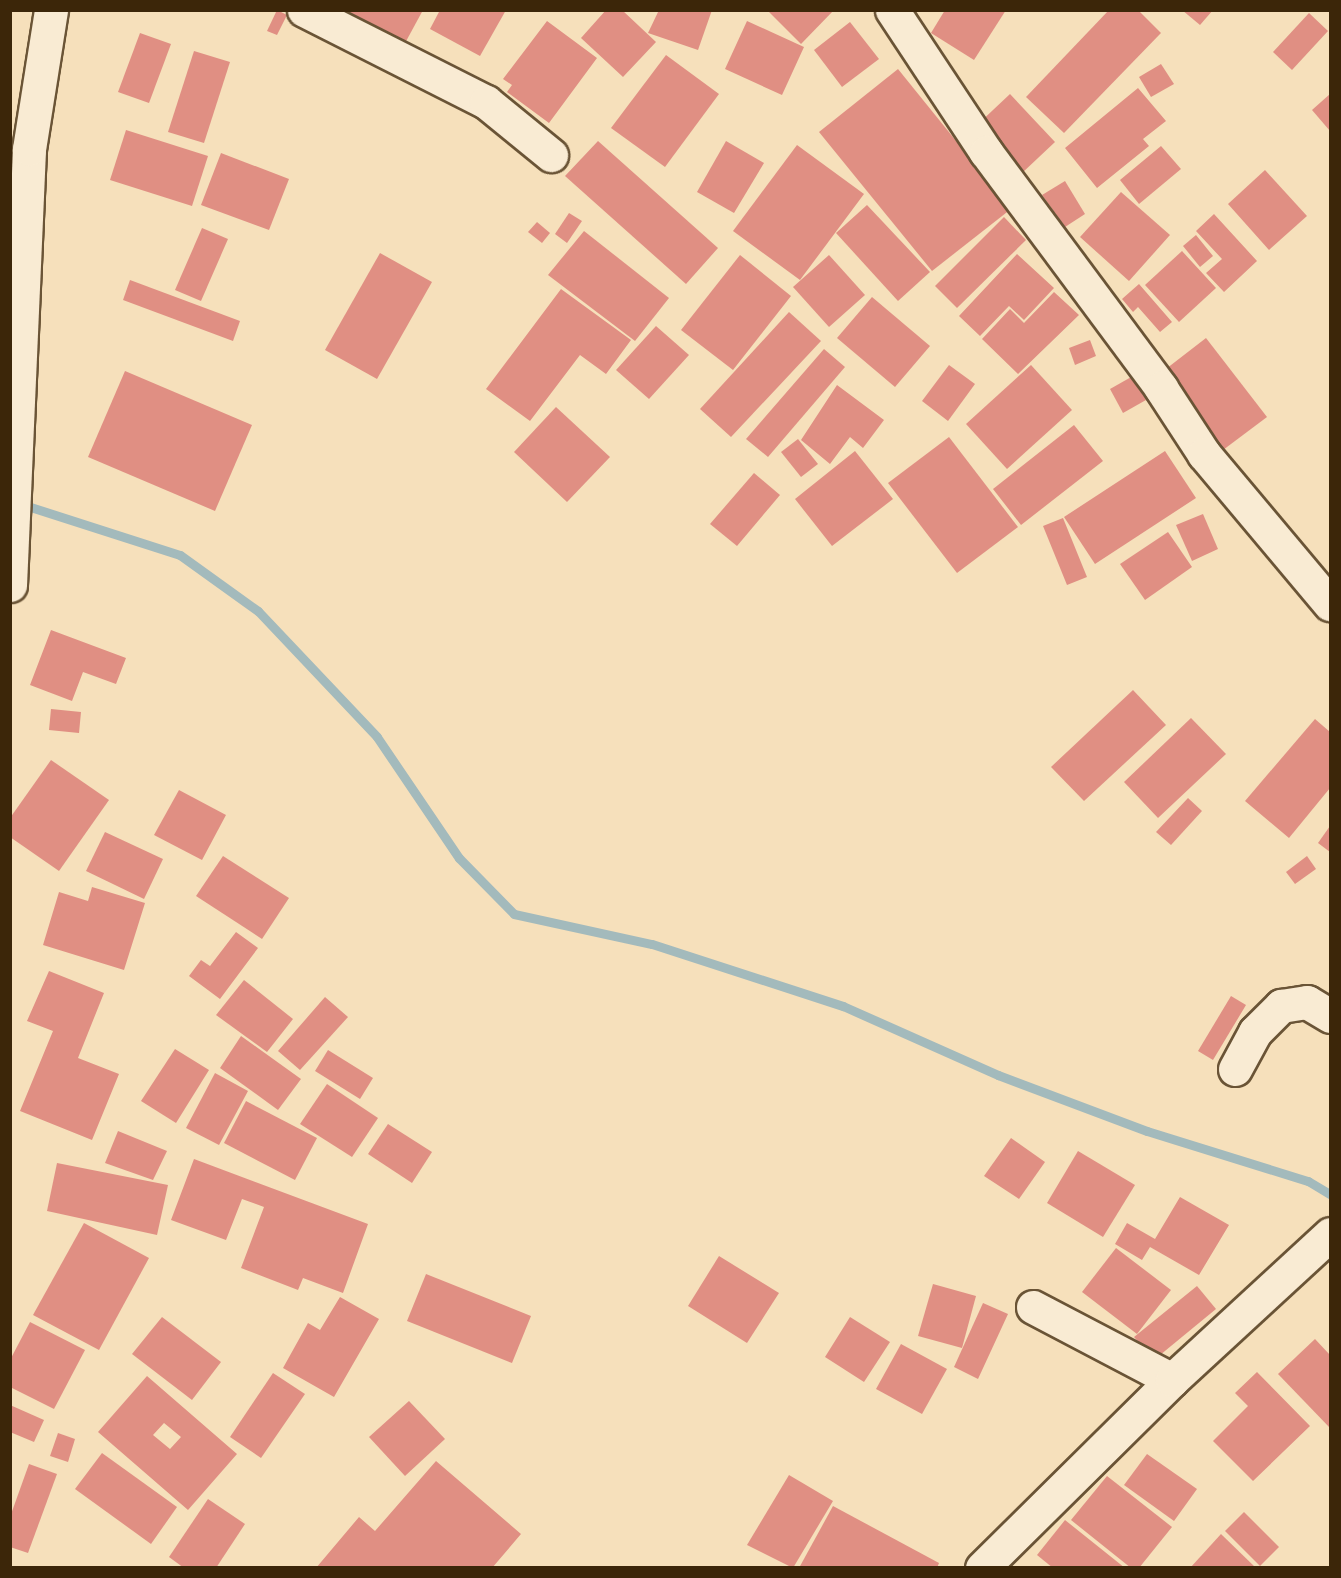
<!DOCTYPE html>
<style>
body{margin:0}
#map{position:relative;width:1341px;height:1578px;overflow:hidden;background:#f6e0bb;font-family:Vollkorn,serif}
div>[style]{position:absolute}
.stream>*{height:9px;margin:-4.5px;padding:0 4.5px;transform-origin:4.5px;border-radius:4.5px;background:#a3babc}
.building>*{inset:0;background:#e08f83}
.roads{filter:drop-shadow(2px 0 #6a5436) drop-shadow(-2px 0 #6a5436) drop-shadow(0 2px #6a5436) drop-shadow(0 -2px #6a5436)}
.minor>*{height:33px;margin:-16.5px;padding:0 16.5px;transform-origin:16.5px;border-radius:16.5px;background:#f9ebd3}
span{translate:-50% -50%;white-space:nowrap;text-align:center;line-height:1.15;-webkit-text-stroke:6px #f9ebd3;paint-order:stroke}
.frame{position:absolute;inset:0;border:12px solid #3c2609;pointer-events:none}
</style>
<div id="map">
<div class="stream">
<i style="left:18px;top:503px;width:170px;rotate:17.8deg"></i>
<i style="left:180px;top:555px;width:96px;rotate:35.7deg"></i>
<i style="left:258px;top:611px;width:173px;rotate:46.6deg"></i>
<i style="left:377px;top:737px;width:146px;rotate:55.9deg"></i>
<i style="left:459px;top:858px;width:78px;rotate:45.5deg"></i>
<i style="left:514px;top:914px;width:141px;rotate:12.3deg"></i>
<i style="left:652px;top:944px;width:201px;rotate:18deg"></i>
<i style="left:843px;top:1006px;width:170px;rotate:24deg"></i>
<i style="left:998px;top:1075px;width:159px;rotate:20.6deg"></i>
<i style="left:1147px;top:1131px;width:169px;rotate:17.3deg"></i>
<i style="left:1308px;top:1181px;width:26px;rotate:31deg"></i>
</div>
<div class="building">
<i style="clip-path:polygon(277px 10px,287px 15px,277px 35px,267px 31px)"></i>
<i style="clip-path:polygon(340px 10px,423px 10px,404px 45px)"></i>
<i style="clip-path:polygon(440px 10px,506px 10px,480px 56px,430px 29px)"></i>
<i style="clip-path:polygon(606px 10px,622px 10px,656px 42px,623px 77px,581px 38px)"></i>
<i style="clip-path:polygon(659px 10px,712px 10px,698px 50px,648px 33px)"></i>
<i style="clip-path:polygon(767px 10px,834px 10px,801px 44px)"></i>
<i style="clip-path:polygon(945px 10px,1006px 10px,974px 60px,931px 33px)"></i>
<i style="clip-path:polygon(1109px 10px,1138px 10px,1161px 33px,1064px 133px,1026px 97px)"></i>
<i style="clip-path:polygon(1182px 10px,1213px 10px,1200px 25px)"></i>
<i style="clip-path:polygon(1309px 13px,1328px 31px,1292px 70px,1273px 52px)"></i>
<i style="clip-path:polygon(547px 21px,597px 58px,549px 123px,507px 92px,512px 85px,503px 79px)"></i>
<i style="clip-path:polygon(747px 21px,804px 47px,782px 95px,725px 69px)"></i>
<i style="clip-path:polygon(850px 22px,879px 59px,842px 87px,814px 50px)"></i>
<i style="clip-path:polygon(140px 33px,171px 44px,149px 103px,118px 92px)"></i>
<i style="clip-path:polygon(194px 51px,230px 62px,204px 143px,168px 132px)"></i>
<i style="clip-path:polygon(666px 55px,719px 94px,665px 167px,611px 128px)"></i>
<i style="clip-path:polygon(1161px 64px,1174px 84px,1151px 97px,1139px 77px)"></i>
<i style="clip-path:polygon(898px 69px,1011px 209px,932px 271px,819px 132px)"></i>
<i style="clip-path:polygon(1138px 88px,1166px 121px,1143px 139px,1149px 146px,1097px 188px,1065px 148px)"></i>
<i style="clip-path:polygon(1010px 94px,1055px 142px,1021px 174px,976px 126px)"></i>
<i style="clip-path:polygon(1330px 94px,1330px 131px,1312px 110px)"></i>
<i style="clip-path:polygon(126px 130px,208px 156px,192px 206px,110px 180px)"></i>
<i style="clip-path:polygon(598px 141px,718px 248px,686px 284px,565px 176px)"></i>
<i style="clip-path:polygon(726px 141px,764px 163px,734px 213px,697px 192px)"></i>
<i style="clip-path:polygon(797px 145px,864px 194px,800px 280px,733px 231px)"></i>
<i style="clip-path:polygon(1161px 146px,1181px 169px,1139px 204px,1120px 180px)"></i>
<i style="clip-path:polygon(221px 153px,289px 179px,269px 230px,201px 205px)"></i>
<i style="clip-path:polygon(1265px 170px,1307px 216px,1269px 250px,1228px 204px)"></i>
<i style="clip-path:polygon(1065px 181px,1085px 214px,1065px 227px,1042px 195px)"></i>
<i style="clip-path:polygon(1121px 192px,1170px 235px,1129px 281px,1080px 237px)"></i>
<i style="clip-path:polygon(867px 205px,930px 272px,898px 301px,836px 233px)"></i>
<i style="clip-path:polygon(569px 213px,582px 221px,567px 243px,555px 234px)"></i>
<i style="clip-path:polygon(1214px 214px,1257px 261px,1224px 292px,1206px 273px,1222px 259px,1196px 231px)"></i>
<i style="clip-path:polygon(1004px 217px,1026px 240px,957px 308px,935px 286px)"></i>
<i style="clip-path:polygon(537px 222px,550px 233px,542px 243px,528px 232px)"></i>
<i style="clip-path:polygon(202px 228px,228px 239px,201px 301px,175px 290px)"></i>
<i style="clip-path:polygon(584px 231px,669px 298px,635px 341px,548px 275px)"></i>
<i style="clip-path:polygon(1196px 235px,1213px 256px,1200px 267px,1183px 246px)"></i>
<i style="clip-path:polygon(1182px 251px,1216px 288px,1179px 322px,1145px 285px)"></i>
<i style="clip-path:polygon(380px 253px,432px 282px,377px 379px,325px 350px)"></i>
<i style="clip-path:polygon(1017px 254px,1054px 288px,1024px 320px,1009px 306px,980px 336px,959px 316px)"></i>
<i style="clip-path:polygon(740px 255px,791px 296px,733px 370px,681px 330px)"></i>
<i style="clip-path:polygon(829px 255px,865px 295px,829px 327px,793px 287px)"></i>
<i style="clip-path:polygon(130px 280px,240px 321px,233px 341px,123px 300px)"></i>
<i style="clip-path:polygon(1139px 284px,1172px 322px,1160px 332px,1138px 307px,1133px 312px,1122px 299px)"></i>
<i style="clip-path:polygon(561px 289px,631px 340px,606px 374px,580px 355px,530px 421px,486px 389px)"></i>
<i style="clip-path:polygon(1054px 292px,1079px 315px,1018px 374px,982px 339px,1010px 309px,1024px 323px)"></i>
<i style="clip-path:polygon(872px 297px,930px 346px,895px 387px,837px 338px)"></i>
<i style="clip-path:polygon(789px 312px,821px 341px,731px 437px,700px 409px)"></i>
<i style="clip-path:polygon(656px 326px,689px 355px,649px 399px,616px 370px)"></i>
<i style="clip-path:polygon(1206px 338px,1267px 417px,1223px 450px,1162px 372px)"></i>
<i style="clip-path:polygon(1090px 340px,1096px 356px,1075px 365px,1069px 348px)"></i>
<i style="clip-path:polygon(824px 349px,845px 367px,768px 457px,746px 439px)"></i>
<i style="clip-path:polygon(949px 365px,975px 384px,948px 421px,922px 401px)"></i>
<i style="clip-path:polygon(1031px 365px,1072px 410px,1007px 469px,966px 424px)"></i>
<i style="clip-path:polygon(125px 371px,252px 425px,215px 511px,88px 457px)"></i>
<i style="clip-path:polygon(1133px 376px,1146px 400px,1123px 413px,1110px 389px)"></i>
<i style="clip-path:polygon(837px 385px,884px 420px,863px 448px,850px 437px,830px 464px,801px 440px)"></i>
<i style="clip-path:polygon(556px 407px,610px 457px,567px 502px,514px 452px)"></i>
<i style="clip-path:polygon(1074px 425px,1103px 461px,1021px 525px,993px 489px)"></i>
<i style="clip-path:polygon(949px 437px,1018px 527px,957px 573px,888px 483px)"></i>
<i style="clip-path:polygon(798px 439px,818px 464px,801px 477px,781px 452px)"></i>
<i style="clip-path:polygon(855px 451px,893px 499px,832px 546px,795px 499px)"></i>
<i style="clip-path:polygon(1165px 451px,1196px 498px,1095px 564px,1064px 517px)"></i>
<i style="clip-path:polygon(754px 473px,780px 495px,737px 546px,710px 524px)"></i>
<i style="clip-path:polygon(1203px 514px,1218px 549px,1192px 561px,1176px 525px)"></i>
<i style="clip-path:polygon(1063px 518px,1087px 577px,1067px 585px,1043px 526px)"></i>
<i style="clip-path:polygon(1168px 532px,1192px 567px,1145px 600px,1120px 564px)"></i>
<i style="clip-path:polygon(51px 630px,126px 658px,116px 684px,83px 672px,72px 701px,30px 685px)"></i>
<i style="clip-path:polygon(1133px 690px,1166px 725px,1084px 801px,1051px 767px)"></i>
<i style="clip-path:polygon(51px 709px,81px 712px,79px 733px,49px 730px)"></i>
<i style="clip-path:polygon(1191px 718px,1226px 754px,1158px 818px,1124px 782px)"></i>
<i style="clip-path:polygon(1315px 719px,1330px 732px,1330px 788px,1289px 838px,1245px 801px)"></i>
<i style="clip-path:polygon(51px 760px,109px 800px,59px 871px,10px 837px,10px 818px)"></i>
<i style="clip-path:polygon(179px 790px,226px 815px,202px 860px,154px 835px)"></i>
<i style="clip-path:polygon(1188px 798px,1202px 811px,1171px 845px,1156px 832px)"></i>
<i style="clip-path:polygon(1330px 826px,1330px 852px,1318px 843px)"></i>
<i style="clip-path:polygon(105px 832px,163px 859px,144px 899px,86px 871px)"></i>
<i style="clip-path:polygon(223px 856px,289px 898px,262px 939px,196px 896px)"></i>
<i style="clip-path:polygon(1307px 856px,1316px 869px,1295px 884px,1286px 872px)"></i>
<i style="clip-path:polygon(92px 887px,145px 903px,124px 970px,43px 945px,59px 892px,88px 901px)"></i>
<i style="clip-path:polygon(236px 932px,258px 948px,220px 999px,189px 976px,201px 960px,210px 966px)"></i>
<i style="clip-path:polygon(49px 971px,104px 993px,78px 1058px,119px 1074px,92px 1140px,20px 1111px,53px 1031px,27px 1021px)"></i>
<i style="clip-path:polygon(244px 980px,293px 1019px,267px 1052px,216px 1015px)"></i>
<i style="clip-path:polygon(1231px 996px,1246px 1005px,1213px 1060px,1198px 1051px)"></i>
<i style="clip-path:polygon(325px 997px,348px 1017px,300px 1070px,278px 1051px)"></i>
<i style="clip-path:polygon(241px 1036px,301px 1079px,278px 1110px,220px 1068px)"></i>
<i style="clip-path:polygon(175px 1049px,209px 1070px,176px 1123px,141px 1101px)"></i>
<i style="clip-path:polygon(328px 1050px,373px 1078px,360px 1099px,315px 1071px)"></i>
<i style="clip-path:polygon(215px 1073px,248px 1091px,219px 1145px,186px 1128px)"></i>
<i style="clip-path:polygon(327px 1084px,378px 1118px,352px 1157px,300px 1124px)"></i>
<i style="clip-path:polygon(246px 1101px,317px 1138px,295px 1180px,224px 1143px)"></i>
<i style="clip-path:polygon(388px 1124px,432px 1152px,412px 1183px,368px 1154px)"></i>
<i style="clip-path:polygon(118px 1131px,167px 1151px,153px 1180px,105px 1163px)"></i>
<i style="clip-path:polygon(1011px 1138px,1045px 1162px,1019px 1199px,984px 1176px)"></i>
<i style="clip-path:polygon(1078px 1151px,1135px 1185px,1103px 1237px,1047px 1203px)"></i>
<i style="clip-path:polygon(194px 1159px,368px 1224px,343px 1293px,303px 1278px,298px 1290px,241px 1268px,264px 1207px,242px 1199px,226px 1240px,171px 1220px)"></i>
<i style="clip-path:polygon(57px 1163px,168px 1185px,157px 1235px,47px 1211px)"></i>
<i style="clip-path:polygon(1180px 1197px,1229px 1225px,1199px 1275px,1150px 1247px,1142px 1260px,1115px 1244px,1127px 1223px,1155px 1239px)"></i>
<i style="clip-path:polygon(84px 1223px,149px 1258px,99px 1350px,33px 1315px)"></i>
<i style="clip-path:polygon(1116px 1248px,1171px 1290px,1137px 1334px,1082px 1292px)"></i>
<i style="clip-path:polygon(719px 1256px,779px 1293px,747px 1343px,688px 1306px)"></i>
<i style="clip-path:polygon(426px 1274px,531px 1316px,512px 1363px,407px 1321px)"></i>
<i style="clip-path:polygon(933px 1284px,976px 1296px,962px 1348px,918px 1336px)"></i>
<i style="clip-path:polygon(1197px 1286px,1216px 1309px,1154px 1360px,1134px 1337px)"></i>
<i style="clip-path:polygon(340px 1297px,379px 1319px,334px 1397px,283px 1368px,308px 1323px,320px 1330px)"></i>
<i style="clip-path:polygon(983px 1303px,1008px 1314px,978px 1379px,954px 1367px)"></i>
<i style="clip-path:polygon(162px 1317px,221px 1362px,192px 1400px,132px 1354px)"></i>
<i style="clip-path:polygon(850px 1317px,890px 1342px,864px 1382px,825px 1357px)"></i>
<i style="clip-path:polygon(30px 1322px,85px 1350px,54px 1409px,10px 1387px,10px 1360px)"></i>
<i style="clip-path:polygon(1315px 1339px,1330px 1355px,1330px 1428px,1278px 1374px)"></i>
<i style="clip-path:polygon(901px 1344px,947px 1369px,922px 1414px,876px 1389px)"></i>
<i style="clip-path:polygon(1257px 1372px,1310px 1426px,1253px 1481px,1213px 1441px,1248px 1406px,1235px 1393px)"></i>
<i style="clip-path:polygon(273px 1373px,305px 1394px,261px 1458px,230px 1437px)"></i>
<i style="clip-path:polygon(evenodd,147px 1376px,237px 1454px,188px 1510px,98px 1432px,147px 1376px,164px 1423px,181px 1437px,170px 1449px,153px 1435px,164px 1423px)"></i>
<i style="clip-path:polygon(409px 1401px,445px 1439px,405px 1476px,369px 1437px)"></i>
<i style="clip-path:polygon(10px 1405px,44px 1420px,34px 1442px,10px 1432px)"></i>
<i style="clip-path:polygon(58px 1433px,75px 1439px,68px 1462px,50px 1456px)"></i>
<i style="clip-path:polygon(102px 1453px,177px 1507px,151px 1544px,75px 1489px)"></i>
<i style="clip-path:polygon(1147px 1454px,1197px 1489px,1174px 1521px,1124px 1485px)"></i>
<i style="clip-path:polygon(436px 1461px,521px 1534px,492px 1568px,316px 1568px,359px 1517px,375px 1531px)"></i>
<i style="clip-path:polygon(29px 1464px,57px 1474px,28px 1553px,10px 1547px,10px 1517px)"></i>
<i style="clip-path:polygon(789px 1475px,833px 1501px,793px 1568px,747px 1545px)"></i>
<i style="clip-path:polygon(1107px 1476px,1172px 1527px,1139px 1568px,1131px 1568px,1071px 1520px)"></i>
<i style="clip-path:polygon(208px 1499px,245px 1524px,216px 1568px,184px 1568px,169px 1557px)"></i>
<i style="clip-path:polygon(833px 1506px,939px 1563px,937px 1568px,799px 1568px)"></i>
<i style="clip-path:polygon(1244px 1512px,1279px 1547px,1260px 1566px,1225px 1531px)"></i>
<i style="clip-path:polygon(1065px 1520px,1125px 1568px,1053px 1568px,1037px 1555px)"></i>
<i style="clip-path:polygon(1221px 1534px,1256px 1568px,1190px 1568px)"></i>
</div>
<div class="roads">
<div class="minor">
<i style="left:304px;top:10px;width:204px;rotate:26.8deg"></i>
<i style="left:486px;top:102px;width:84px;rotate:39.2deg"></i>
<i style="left:892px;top:10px;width:170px;rotate:56.5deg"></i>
<i style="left:986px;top:152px;width:294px;rotate:53.4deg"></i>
<i style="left:1161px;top:388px;width:79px;rotate:56.9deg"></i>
<i style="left:1204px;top:454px;width:196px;rotate:50deg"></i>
<i style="left:10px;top:585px;width:436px;rotate:-87.5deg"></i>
<i style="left:29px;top:149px;width:141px;rotate:-81deg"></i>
<i style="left:1235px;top:1069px;width:42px;rotate:-61.6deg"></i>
<i style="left:1255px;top:1032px;width:37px;rotate:-45deg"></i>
<i style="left:1281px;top:1006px;width:26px;rotate:-9deg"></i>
<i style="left:1307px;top:1002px;width:27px;rotate:31deg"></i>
<i style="left:1033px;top:1307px;width:157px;rotate:27.7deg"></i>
<i style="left:982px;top:1568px;width:267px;rotate:-44.7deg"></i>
<i style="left:1172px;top:1380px;width:215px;rotate:-42.7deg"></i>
</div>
</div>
<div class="frame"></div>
</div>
